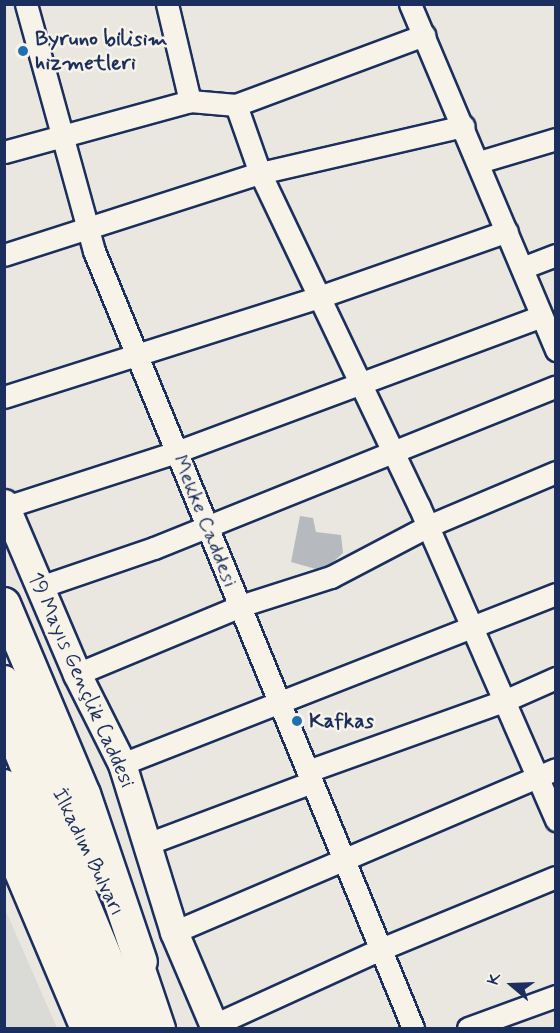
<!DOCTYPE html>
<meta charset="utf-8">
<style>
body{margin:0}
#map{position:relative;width:560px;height:1033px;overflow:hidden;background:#eae7e0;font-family:Mynerve,sans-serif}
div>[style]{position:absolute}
.built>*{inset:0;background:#dadad6}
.building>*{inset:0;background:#b6babf}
.roads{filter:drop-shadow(2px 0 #1b2f5e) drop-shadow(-2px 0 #1b2f5e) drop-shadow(0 2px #1b2f5e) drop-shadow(0 -2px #1b2f5e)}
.minor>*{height:21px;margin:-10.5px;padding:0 10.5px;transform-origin:10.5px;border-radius:10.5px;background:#f7f3e8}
.major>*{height:27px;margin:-13.5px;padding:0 13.5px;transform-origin:13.5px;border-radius:13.5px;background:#f7f3e8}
.highway>*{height:32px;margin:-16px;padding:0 16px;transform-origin:16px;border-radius:16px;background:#f7f3e8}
.dots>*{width:16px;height:16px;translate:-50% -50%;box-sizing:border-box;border:3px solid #f7f3e8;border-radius:50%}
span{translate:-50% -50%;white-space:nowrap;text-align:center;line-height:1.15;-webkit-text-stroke:5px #f7f3e8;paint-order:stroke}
.poi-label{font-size:21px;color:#1b2f5e;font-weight:700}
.left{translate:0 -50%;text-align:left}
.street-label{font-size:21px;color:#1b2f5e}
.frame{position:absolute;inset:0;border:6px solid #1b2f5e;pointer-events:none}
.north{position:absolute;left:482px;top:955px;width:60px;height:60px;-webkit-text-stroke:4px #f7f3e8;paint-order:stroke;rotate:289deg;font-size:16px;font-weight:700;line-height:24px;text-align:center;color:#1b2f5e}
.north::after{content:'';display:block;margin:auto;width:21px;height:27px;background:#1b2f5e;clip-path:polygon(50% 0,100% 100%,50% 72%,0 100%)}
</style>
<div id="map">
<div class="built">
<i style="clip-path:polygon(4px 909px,5px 909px,57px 1028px,5px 1028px)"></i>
</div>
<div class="building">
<i style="clip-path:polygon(300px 516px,313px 518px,316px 532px,341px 535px,343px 553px,323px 571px,291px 562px)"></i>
</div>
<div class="roads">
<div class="minor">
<i style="left:26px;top:4px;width:256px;rotate:74.6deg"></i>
<i style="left:94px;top:251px;width:840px;rotate:67.68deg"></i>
<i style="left:167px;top:4px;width:100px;rotate:76.7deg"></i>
<i style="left:410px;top:4px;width:376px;rotate:67.1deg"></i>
<i style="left:236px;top:105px;width:72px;rotate:70.6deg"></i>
<i style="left:260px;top:173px;width:369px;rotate:64.5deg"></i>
<i style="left:419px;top:506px;width:343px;rotate:66.4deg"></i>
<i style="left:4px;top:152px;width:193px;rotate:-15.3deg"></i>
<i style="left:190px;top:101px;width:46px;rotate:5deg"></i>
<i style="left:236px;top:105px;width:201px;rotate:-20.4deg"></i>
<i style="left:479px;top:162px;width:80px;rotate:-16.6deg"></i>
<i style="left:4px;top:255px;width:269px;rotate:-17.8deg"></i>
<i style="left:260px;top:173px;width:209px;rotate:-13deg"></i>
<i style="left:522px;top:268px;width:36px;rotate:-21deg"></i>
<i style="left:4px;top:397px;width:330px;rotate:-17.6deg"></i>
<i style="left:319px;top:297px;width:199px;rotate:-19.3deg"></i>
<i style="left:6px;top:507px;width:179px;rotate:-17.9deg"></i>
<i style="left:176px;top:452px;width:390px;rotate:-20.4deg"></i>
<i style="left:40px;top:587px;width:120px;rotate:-18.9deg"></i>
<i style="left:154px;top:548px;width:433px;rotate:-21.9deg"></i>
<i style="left:77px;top:674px;width:177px;rotate:-22.6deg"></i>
<i style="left:240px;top:606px;width:96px;rotate:-17.7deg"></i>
<i style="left:331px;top:577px;width:110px;rotate:-27.7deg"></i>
<i style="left:428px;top:526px;width:139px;rotate:-22.9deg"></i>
<i style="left:122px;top:764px;width:466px;rotate:-21.4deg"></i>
<i style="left:308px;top:771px;width:208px;rotate:-19.7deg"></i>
<i style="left:504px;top:701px;width:57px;rotate:-23.9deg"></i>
<i style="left:147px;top:844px;width:176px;rotate:-20.6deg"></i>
<i style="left:174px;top:932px;width:415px;rotate:-23.1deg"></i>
<i style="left:214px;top:1025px;width:183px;rotate:-24.5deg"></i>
<i style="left:381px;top:949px;width:189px;rotate:-22.4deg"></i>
<i style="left:468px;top:1028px;width:94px;rotate:-20deg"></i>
</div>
<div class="major">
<i style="left:4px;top:503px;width:186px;rotate:66.9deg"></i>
<i style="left:77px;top:674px;width:101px;rotate:63.4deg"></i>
<i style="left:122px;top:764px;width:176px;rotate:72.8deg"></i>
<i style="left:174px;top:932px;width:104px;rotate:66.9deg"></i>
<i style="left:4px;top:679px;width:221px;rotate:64deg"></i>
<i style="left:4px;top:839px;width:205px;rotate:67.1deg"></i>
<i style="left:133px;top:945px;width:88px;rotate:71.4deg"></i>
</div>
<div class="highway">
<i style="left:4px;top:604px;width:206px;rotate:67.2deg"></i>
<i style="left:84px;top:794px;width:177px;rotate:71.3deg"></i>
<i style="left:4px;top:712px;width:342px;rotate:67.5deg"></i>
<i style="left:4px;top:786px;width:263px;rotate:66.9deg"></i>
</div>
</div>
<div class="dots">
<i style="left:23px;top:51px;background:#1f6fb2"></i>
<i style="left:297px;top:721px;background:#1f6fb2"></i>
</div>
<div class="poi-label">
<span class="left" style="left:35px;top:51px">Byruno bilisim<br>hizmetleri</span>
<span class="left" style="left:309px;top:721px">Kafkas</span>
</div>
<div class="street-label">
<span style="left:205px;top:521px;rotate:68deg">Mekke Caddesi</span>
<span style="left:81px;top:680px;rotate:66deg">19 Mayıs Gençlik Caddesi</span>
<span style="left:88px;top:852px;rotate:64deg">İlkadım Bulvarı</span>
</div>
<div class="frame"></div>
<div class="north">K</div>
</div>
